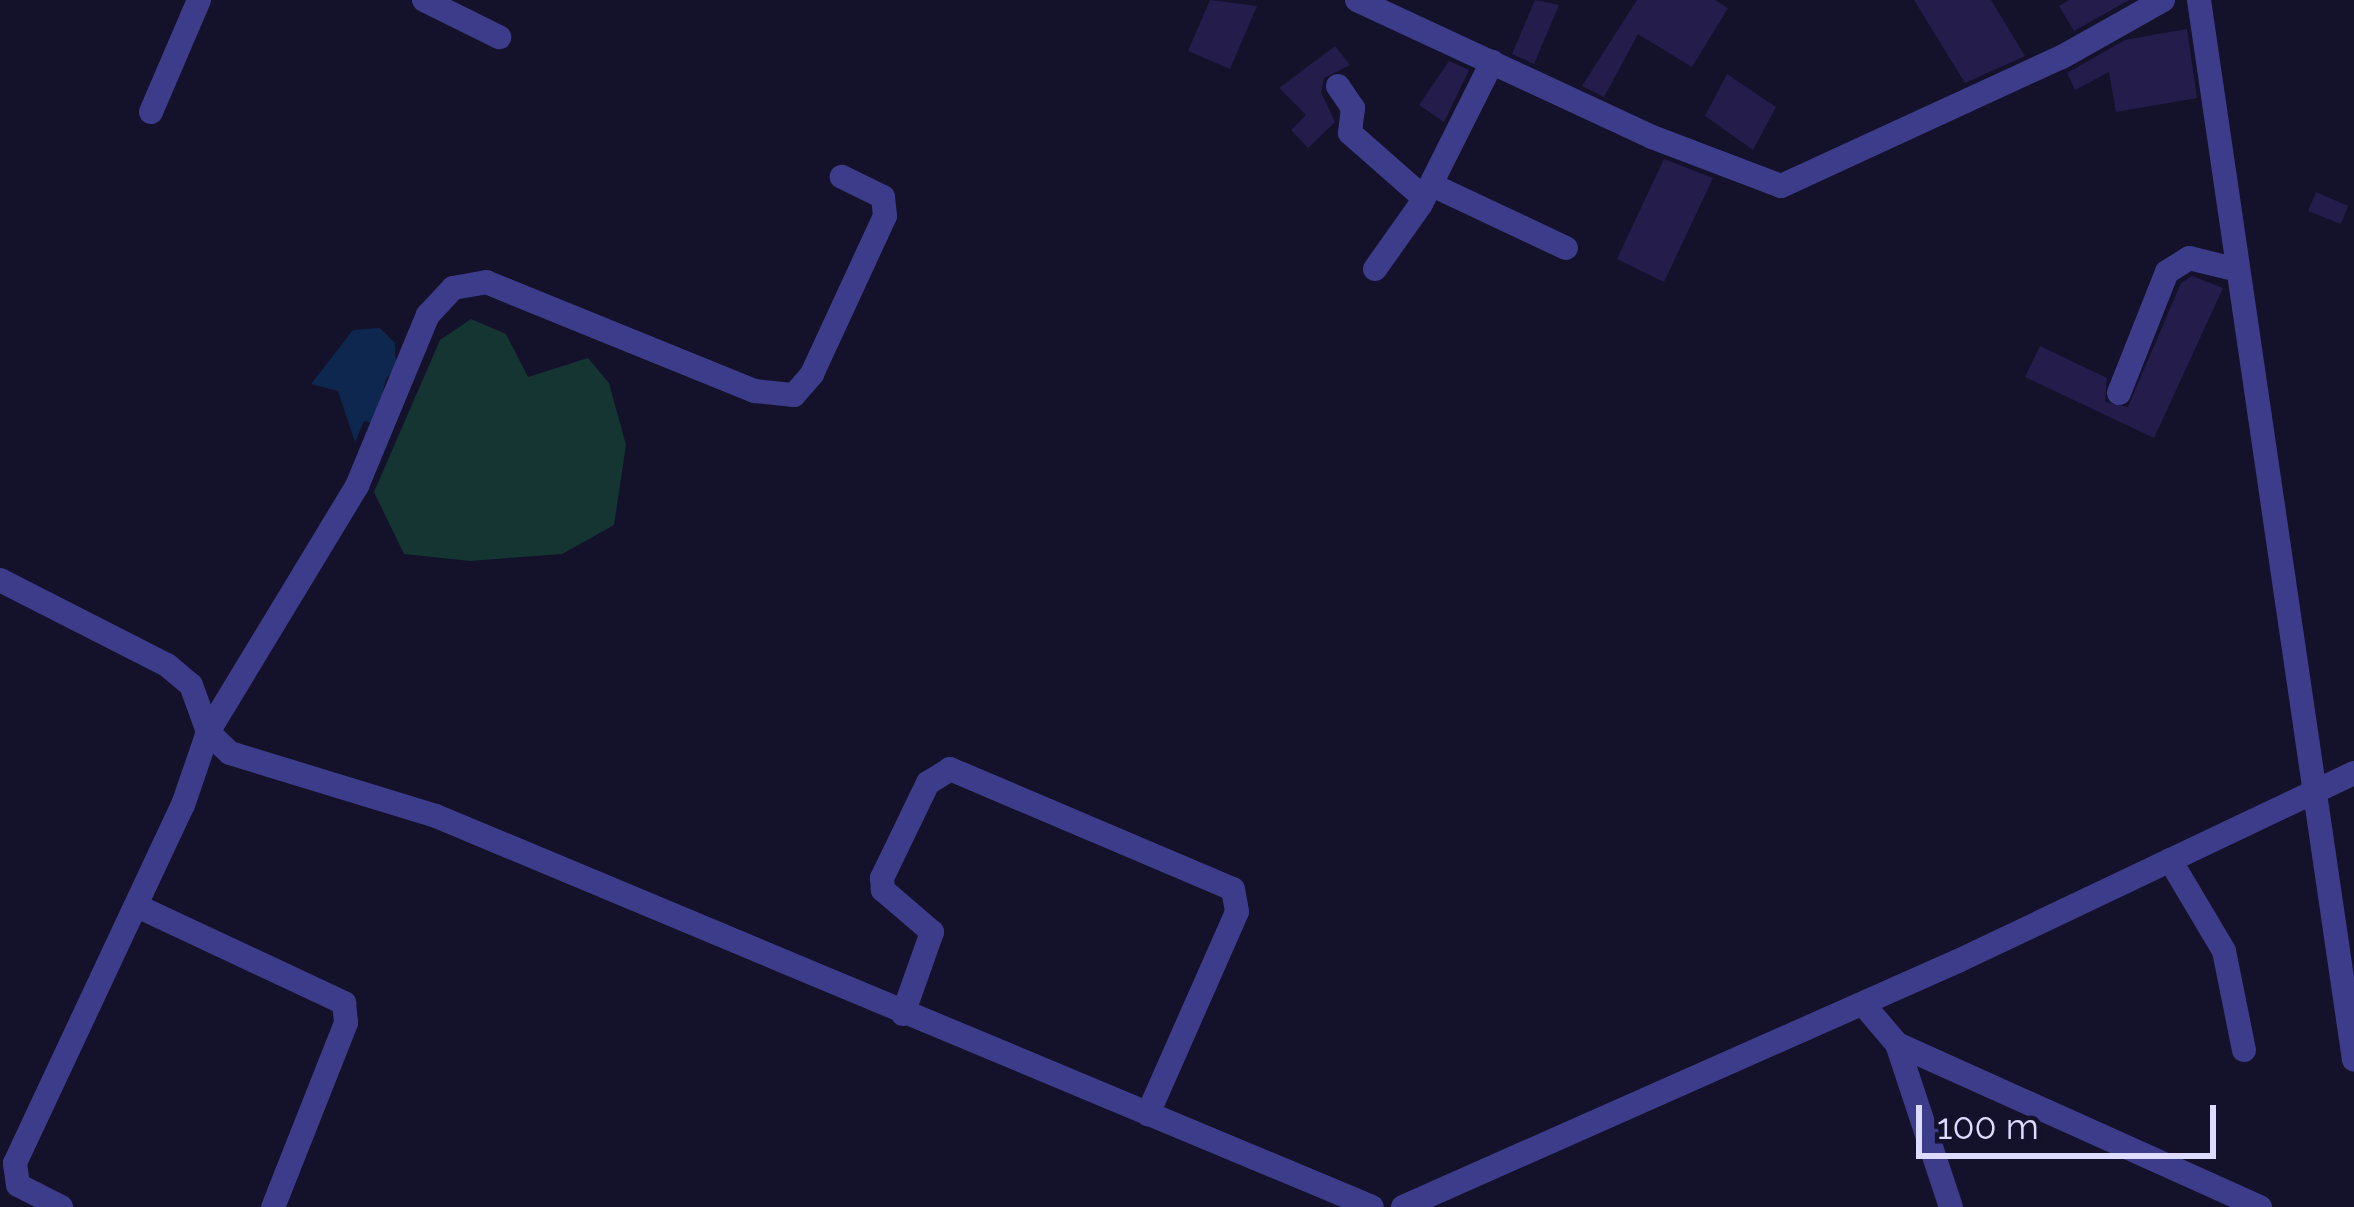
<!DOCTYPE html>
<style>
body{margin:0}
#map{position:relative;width:2354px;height:1207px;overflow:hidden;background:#14112b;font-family:Raleway,sans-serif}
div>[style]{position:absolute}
.green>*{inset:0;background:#143532}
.water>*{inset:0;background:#0d274e}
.building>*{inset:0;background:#241d4c}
.minor>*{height:24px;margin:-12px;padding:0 12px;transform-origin:12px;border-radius:12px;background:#3c3c8a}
span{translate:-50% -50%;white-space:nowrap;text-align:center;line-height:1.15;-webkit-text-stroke:9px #14112b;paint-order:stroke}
.scale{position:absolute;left:1916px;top:1105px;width:300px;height:54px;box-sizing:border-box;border:6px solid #dddbff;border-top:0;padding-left:15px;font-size:36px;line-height:42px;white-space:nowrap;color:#dddbff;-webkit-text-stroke:9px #14112b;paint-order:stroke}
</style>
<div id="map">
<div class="green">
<i style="clip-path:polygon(471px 319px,506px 334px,528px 377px,588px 358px,609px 383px,626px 445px,614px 525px,562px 554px,470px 561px,404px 554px,374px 492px,440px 340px)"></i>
</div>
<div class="water">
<i style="clip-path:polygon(380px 328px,395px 343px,396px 370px,386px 378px,376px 424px,364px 421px,355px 442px,338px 391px,311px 384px,353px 330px)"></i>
</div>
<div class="building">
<i style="clip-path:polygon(1210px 0,1257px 6px,1230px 69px,1188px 51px)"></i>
<i style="clip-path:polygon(1535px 0,1559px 5px,1534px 64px,1512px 54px)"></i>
<i style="clip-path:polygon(1637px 0,1715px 0,1728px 8px,1692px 67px,1638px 34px,1604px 97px,1582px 86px)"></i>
<i style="clip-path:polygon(1914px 0,1991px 0,2025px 56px,1965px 83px)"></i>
<i style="clip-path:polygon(2069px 0,2129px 0,2074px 31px,2059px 6px)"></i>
<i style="clip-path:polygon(2187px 29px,2197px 98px,2116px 112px,2109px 72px,2075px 90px,2067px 73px,2125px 40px)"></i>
<i style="clip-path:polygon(1335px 46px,1350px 65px,1324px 78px,1321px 92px,1335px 122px,1308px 148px,1291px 130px,1306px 115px,1279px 88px)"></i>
<i style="clip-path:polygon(1449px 61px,1469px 70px,1444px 122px,1419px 105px)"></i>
<i style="clip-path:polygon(1727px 74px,1776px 107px,1753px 150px,1705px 116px)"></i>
<i style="clip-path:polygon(1664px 159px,1713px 178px,1664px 282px,1617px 259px)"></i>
<i style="clip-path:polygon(2316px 192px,2348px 206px,2341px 224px,2308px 211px)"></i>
<i style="clip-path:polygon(2192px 276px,2223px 288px,2154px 438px,2025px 377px,2040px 346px,2107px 378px,2105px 402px,2128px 407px,2181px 283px)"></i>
</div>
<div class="minor">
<i style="left:424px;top:0;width:84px;rotate:26.3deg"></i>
<i style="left:1357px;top:0;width:325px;rotate:24.9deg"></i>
<i style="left:1652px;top:137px;width:138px;rotate:20.8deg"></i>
<i style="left:1781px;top:186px;width:309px;rotate:-24.7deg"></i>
<i style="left:2062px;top:57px;width:116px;rotate:-29.4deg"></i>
<i style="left:2199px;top:0;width:1071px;rotate:81.68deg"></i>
<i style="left:1338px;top:86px;width:27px;rotate:56deg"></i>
<i style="left:1353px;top:108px;width:25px;rotate:97deg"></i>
<i style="left:1350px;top:133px;width:98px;rotate:41.3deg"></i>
<i style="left:151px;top:112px;width:122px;rotate:-66.8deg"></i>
<i style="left:1432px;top:185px;width:148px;rotate:25.2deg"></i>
<i style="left:1375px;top:269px;width:80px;rotate:-54.7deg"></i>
<i style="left:1421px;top:204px;width:159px;rotate:-63.4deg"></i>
<i style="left:2119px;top:393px;width:130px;rotate:-68.4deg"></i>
<i style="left:2167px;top:272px;width:26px;rotate:-32deg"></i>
<i style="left:2189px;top:258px;width:50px;rotate:13.8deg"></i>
<i style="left:0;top:580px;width:187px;rotate:27deg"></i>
<i style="left:167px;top:665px;width:31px;rotate:40deg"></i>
<i style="left:191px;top:685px;width:50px;rotate:70.1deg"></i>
<i style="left:208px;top:732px;width:30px;rotate:44deg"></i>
<i style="left:230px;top:753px;width:215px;rotate:17deg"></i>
<i style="left:436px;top:816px;width:1014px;rotate:22.67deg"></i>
<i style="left:2170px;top:860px;width:106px;rotate:59.3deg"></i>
<i style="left:2224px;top:951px;width:101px;rotate:78.6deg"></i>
<i style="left:137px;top:906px;width:229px;rotate:25.1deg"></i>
<i style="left:344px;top:1003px;width:20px;rotate:84deg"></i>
<i style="left:346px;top:1023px;width:198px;rotate:111.6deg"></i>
<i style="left:1863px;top:1004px;width:52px;rotate:49.6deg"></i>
<i style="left:1897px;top:1044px;width:398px;rotate:24.2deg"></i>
<i style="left:903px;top:1014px;width:87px;rotate:-70.5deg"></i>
<i style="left:932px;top:932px;width:65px;rotate:-139.4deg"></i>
<i style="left:883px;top:890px;width:12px;rotate:-95deg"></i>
<i style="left:882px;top:878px;width:106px;rotate:-64.2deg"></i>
<i style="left:928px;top:783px;width:26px;rotate:-32deg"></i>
<i style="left:950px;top:769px;width:307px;rotate:23deg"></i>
<i style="left:1233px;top:889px;width:23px;rotate:80deg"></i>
<i style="left:1237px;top:912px;width:221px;rotate:113.8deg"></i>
<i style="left:1897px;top:1044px;width:172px;rotate:71.7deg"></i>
<i style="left:61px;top:1207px;width:48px;rotate:-152.9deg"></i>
<i style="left:18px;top:1185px;width:22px;rotate:-98deg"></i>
<i style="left:15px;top:1163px;width:395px;rotate:-64.9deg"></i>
<i style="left:183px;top:805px;width:77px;rotate:-71.1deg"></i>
<i style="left:208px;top:732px;width:288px;rotate:-58.8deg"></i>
<i style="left:357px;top:486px;width:185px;rotate:-67.5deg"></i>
<i style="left:428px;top:315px;width:37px;rotate:-47deg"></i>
<i style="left:453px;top:288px;width:34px;rotate:-10deg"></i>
<i style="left:486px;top:282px;width:290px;rotate:22.1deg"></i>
<i style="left:755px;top:391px;width:39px;rotate:6deg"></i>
<i style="left:794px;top:395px;width:28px;rotate:-49deg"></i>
<i style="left:812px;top:374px;width:174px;rotate:-65.2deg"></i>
<i style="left:885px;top:216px;width:19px;rotate:-96deg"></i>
<i style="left:883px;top:197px;width:46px;rotate:-154deg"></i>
<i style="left:1403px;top:1207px;width:607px;rotate:-23.9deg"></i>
<i style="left:1958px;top:961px;width:438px;rotate:-25.4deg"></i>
</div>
<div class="scale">100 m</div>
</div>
